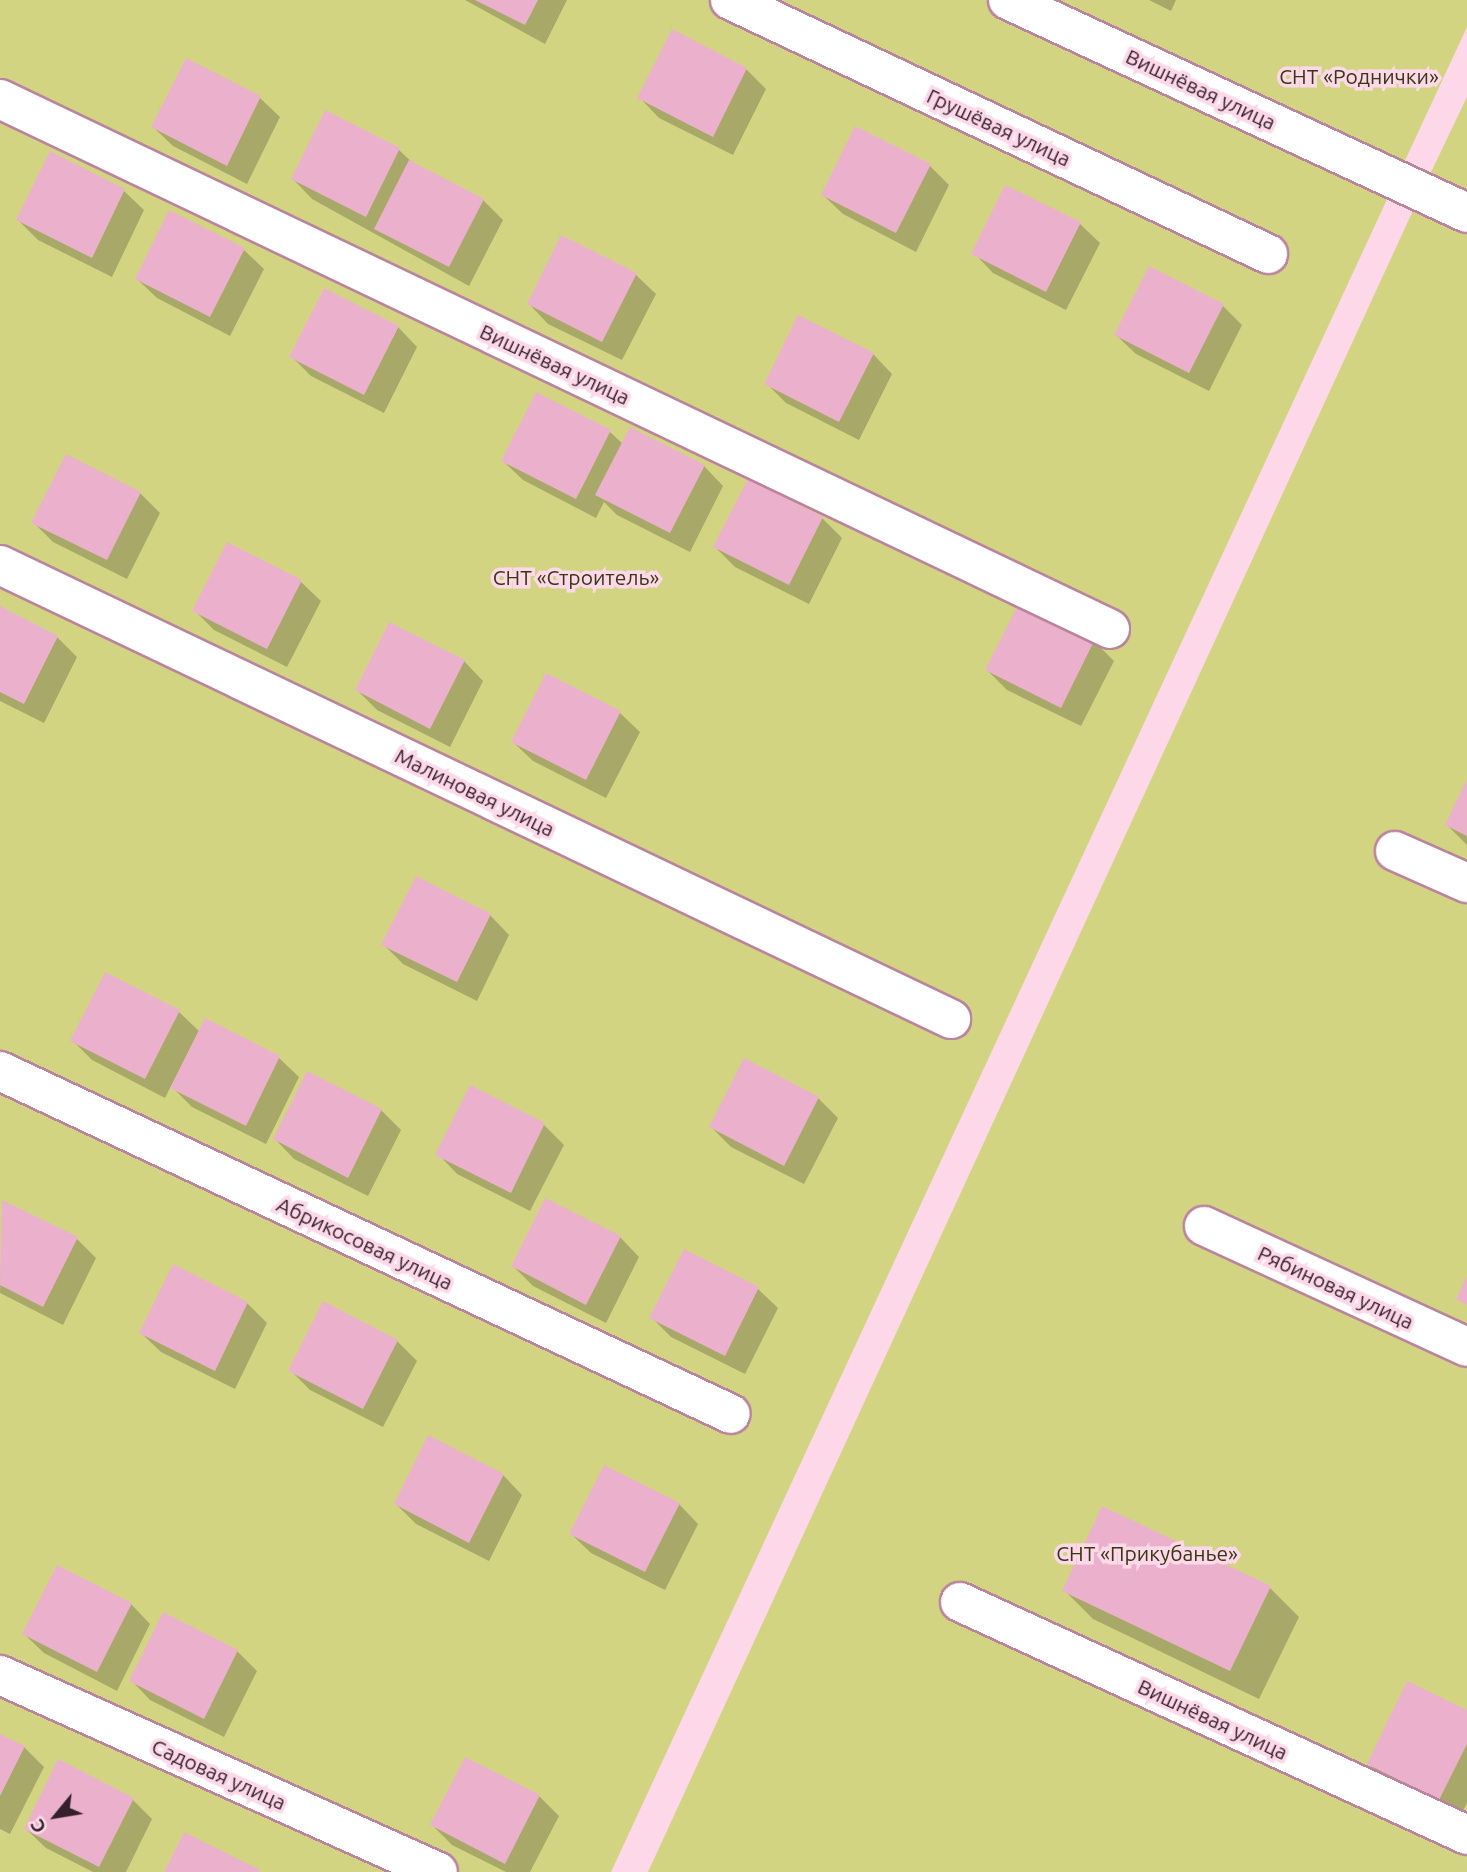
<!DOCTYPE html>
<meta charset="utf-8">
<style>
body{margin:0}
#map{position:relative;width:1467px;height:1872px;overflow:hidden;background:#fcd8e8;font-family:Ubuntu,sans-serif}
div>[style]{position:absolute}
.green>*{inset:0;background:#d2d482}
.shadow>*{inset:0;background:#0003}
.building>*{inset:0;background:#ebb1cc}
.roads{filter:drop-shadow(2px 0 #bb849e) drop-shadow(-2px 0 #bb849e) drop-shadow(0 2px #bb849e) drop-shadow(0 -2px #bb849e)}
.minor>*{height:38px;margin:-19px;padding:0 19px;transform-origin:19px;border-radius:19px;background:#fff}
.tertiary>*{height:38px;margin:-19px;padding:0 19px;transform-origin:19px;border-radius:19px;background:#fff}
span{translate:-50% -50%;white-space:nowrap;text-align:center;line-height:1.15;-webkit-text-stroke:7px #fcd8e8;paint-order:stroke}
.park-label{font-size:21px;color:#373712}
.street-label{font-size:21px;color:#351f2a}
.north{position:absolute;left:21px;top:1781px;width:70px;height:70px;-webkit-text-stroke:5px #fcd8e8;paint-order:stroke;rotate:240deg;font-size:19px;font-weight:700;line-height:28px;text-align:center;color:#351f2a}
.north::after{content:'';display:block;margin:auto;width:24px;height:32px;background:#351f2a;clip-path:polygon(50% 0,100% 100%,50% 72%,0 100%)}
</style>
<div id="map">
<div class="green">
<i style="clip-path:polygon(0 0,1467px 0,1467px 27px,611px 1872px,0 1872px)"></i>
<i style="clip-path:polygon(1467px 97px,1467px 1872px,648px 1872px,1422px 191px)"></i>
</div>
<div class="shadow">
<i style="clip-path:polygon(465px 0,567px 0,545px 44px)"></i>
<i style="clip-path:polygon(1149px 0,1176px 0,1171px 11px)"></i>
<i style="clip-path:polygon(746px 69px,766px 89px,733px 155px,659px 118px,640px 98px)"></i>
<i style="clip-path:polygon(260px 98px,280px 117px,247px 184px,173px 146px,153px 127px)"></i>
<i style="clip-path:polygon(399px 150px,415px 165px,483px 200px,503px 220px,469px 286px,312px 199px,293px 179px)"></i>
<i style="clip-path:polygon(51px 153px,124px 191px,144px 210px,112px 277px,38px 240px,18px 220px)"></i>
<i style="clip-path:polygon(930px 166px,949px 185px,916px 252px,843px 214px,823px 195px)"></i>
<i style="clip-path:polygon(1080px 224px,1100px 243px,1066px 310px,993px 273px,974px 253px)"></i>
<i style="clip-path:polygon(244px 250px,264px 269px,230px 336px,157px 298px,137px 279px)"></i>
<i style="clip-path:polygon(636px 275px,656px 294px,622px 360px,548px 324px,529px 304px)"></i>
<i style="clip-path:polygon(1223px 306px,1242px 325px,1209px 391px,1136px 354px,1116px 335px)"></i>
<i style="clip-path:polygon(398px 327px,417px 347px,384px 413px,311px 376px,291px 356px)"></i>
<i style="clip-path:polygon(873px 354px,892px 374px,859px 440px,786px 403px,766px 383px)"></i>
<i style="clip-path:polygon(610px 432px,623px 444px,704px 466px,723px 486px,690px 552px,617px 515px,604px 502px,596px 518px,523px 480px,503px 461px)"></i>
<i style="clip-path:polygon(140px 493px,160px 513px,127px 579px,53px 542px,33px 522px)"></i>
<i style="clip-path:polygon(822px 518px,842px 538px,809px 604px,735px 567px,715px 547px)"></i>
<i style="clip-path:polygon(301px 582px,321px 601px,287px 667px,214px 630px,194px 610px)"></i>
<i style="clip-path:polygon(0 608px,57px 637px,77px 657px,44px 723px,0 701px)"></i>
<i style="clip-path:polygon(1094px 641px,1114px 661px,1081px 726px,1007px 690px,987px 670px)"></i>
<i style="clip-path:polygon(464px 661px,483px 681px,450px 747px,377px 710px,357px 690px)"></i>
<i style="clip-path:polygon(620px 713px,640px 732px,606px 798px,533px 761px,513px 742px)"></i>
<i style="clip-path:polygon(1467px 783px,1467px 845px,1447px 825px)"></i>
<i style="clip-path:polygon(490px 915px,509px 935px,477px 1001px,403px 964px,383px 944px)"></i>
<i style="clip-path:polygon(106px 974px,179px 1012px,200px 1032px,206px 1021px,279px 1058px,299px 1077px,266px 1144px,192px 1107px,171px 1086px,165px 1098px,92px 1060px,73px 1041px)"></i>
<i style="clip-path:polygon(818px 1098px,838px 1118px,804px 1184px,731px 1147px,711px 1127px)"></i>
<i style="clip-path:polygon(381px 1110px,401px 1130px,368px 1196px,294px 1159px,275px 1139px)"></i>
<i style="clip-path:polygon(544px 1125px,564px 1145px,530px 1211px,457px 1174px,438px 1154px)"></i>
<i style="clip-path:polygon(3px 1202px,77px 1239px,96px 1258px,63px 1325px,0 1293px)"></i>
<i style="clip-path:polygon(620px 1237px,639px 1257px,606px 1323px,533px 1286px,513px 1266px)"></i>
<i style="clip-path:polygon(685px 1251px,758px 1289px,778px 1308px,745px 1374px,671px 1337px,652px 1318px)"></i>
<i style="clip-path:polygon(247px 1303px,267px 1323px,235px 1389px,161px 1352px,141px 1333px)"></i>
<i style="clip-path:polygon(397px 1341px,417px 1361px,383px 1427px,310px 1390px,290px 1370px)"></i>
<i style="clip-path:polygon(503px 1475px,522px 1495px,489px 1561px,416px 1524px,396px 1504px)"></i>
<i style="clip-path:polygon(679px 1504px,698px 1524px,665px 1590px,591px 1553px,571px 1534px)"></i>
<i style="clip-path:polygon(1270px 1588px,1299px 1617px,1259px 1699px,1093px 1619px,1064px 1590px)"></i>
<i style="clip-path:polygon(131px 1604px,150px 1624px,117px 1691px,44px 1653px,24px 1634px)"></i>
<i style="clip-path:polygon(163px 1615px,237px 1651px,257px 1671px,224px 1737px,150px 1700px,131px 1680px)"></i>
<i style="clip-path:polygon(1467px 1712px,1467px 1803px,1459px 1819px,1388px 1784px,1369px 1764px)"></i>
<i style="clip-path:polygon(0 1736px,24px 1747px,44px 1767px,10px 1834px,0 1829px)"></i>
<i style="clip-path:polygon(539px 1796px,559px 1816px,530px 1872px,506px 1872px,452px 1845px,432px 1825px)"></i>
<i style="clip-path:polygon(133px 1800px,152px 1819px,126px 1872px,93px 1872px,46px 1848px,26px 1829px)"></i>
</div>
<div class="building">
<i style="clip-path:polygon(475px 0,538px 0,525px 25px)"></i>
<i style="clip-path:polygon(672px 29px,747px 68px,713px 137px,637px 98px)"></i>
<i style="clip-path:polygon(186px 58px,261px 96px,227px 166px,151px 127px)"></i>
<i style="clip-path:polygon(325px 110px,400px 148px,366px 217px,291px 179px)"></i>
<i style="clip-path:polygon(855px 126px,931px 164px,896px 233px,821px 195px)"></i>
<i style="clip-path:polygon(50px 151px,125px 189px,92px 258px,16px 220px)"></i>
<i style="clip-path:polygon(409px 160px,484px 199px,449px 267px,374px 229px)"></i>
<i style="clip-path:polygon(1005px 185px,1081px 222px,1046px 292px,971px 254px)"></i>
<i style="clip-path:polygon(169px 210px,245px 248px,210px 317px,135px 279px)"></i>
<i style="clip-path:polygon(561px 235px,637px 273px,602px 342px,527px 304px)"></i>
<i style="clip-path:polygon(1149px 266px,1224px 304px,1189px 373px,1114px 335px)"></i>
<i style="clip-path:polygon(324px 288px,399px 326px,364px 395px,289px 357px)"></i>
<i style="clip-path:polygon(798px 315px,874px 353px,839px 422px,764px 384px)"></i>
<i style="clip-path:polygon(536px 392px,611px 430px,576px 499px,501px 461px)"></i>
<i style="clip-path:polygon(630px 427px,705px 465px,670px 533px,595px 495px)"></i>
<i style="clip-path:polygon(66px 454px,141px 492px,107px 560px,31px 523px)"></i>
<i style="clip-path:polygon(748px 479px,823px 517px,789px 585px,713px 547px)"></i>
<i style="clip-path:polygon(227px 542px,302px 580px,267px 649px,192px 611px)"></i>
<i style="clip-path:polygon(1020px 601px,1095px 639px,1061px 708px,985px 670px)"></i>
<i style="clip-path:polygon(0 606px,58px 636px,24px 704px,0 692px)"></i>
<i style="clip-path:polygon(389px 622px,465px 660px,430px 729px,355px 690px)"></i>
<i style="clip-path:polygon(546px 673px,621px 711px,586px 780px,511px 742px)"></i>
<i style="clip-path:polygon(1467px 779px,1467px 836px,1445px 825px)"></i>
<i style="clip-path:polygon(416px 876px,491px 914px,457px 982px,381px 945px)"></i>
<i style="clip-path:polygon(105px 972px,180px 1010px,145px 1079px,70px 1041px)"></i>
<i style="clip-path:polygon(205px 1018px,280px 1056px,246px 1126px,170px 1088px)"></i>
<i style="clip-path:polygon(744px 1058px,819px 1097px,784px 1166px,709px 1127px)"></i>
<i style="clip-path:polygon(307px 1071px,382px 1109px,348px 1178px,273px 1139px)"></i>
<i style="clip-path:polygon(470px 1085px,545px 1123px,511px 1193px,435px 1155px)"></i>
<i style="clip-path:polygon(545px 1198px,621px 1236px,586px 1305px,511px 1266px)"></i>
<i style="clip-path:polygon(2px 1200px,78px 1237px,43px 1307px,0 1285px)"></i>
<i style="clip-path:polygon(684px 1249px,759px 1287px,725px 1356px,649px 1318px)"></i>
<i style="clip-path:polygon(173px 1264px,248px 1302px,215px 1371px,139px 1333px)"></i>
<i style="clip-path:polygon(1467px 1276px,1467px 1305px,1456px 1299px)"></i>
<i style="clip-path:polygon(323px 1301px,398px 1340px,363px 1409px,288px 1371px)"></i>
<i style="clip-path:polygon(428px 1435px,504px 1474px,469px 1543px,394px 1504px)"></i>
<i style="clip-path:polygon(604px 1465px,680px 1503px,645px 1572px,569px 1534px)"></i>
<i style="clip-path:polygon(1102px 1506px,1271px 1586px,1230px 1671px,1062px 1591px)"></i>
<i style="clip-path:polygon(57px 1565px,132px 1603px,97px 1672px,22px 1634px)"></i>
<i style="clip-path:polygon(163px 1612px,238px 1650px,204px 1719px,129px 1681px)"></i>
<i style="clip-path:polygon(1407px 1681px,1467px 1710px,1467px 1744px,1439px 1800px,1367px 1764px)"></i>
<i style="clip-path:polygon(0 1734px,25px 1746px,0 1796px)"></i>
<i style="clip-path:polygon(465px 1757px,540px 1795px,505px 1864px,430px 1825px)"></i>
<i style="clip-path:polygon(58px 1759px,134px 1798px,99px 1867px,24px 1829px)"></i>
<i style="clip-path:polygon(184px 1832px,260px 1870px,259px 1872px,164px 1872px)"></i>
</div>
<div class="roads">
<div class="minor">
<i style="left:730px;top:0;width:595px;rotate:25.27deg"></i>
<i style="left:0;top:99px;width:1230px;rotate:25.52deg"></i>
<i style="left:0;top:565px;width:1054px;rotate:25.52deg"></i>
<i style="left:1395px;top:851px;width:79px;rotate:24deg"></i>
<i style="left:0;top:1071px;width:807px;rotate:25.14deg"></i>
<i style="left:1204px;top:1226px;width:289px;rotate:24.7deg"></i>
<i style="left:960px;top:1602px;width:558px;rotate:24.68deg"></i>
<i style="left:0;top:1675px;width:480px;rotate:24.2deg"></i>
</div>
<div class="tertiary">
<i style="left:1008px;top:0;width:506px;rotate:24.89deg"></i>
</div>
</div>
<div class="park-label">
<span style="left:1359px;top:76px">СНТ «Роднички»</span>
<span style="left:576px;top:577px">СНТ «Строитель»</span>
<span style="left:1147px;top:1553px">СНТ «Прикубанье»</span>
</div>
<div class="street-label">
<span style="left:1201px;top:89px;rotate:25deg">Вишнёвая улица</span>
<span style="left:999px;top:127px;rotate:25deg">Грушёвая улица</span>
<span style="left:555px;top:364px;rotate:25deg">Вишнёвая улица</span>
<span style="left:475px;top:792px;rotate:26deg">Малиновая улица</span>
<span style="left:365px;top:1243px;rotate:25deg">Абрикосовая улица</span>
<span style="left:1336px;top:1287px;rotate:25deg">Рябиновая улица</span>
<span style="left:1213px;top:1719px;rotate:25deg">Вишнёвая улица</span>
<span style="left:219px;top:1774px;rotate:24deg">Садовая улица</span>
</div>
<div class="north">С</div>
</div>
